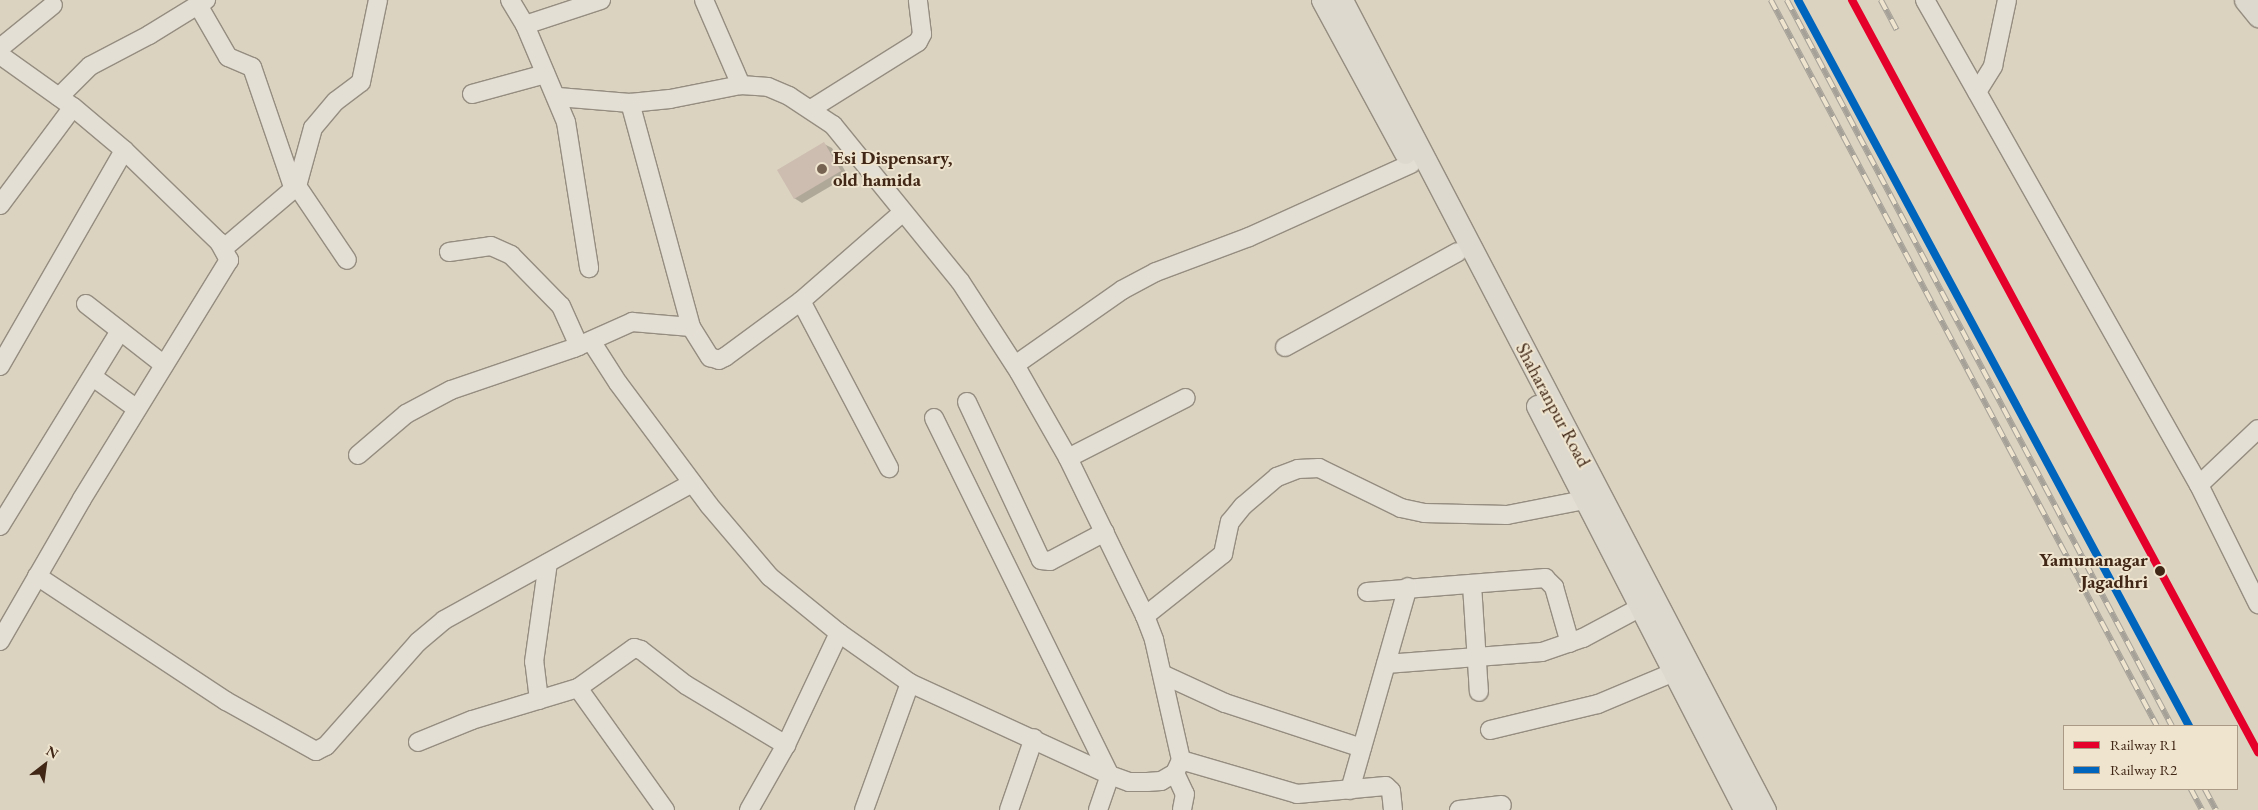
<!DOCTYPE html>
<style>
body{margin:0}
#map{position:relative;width:2258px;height:810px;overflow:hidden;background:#dbd3c0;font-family:"EB Garamond",serif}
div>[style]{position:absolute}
.shadow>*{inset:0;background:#0003}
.building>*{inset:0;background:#cdbcb0}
.roads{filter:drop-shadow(1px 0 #958d80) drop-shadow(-1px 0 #958d80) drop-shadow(0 1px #958d80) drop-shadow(0 -1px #958d80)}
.minor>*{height:18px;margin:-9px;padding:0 9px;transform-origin:9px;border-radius:9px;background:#e4dfd5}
.major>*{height:21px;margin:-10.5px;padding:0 10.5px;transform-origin:10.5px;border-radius:10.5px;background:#ded9ce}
.rail>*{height:5.5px;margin-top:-2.75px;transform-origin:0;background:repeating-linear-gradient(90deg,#efe5cf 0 11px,#a6a198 0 22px);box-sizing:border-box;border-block:1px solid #a6a198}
.rail-1>*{height:8px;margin:-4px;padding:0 4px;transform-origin:4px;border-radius:4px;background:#e4002b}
.rail-2>*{height:8px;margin:-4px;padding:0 4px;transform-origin:4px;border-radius:4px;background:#0065bd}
.dots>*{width:14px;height:14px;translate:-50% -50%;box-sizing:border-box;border:2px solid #efe5cf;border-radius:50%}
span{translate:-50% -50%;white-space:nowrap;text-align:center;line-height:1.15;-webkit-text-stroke:4px #efe5cf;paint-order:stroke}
.poi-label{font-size:19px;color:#412716;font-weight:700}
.left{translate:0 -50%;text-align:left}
.street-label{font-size:19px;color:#412716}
.stop-label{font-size:19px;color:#412716;font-weight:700}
.right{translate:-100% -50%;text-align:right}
.legend{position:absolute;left:2063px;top:725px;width:175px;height:65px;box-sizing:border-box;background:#efe5cf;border:1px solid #a99985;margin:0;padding:6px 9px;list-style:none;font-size:15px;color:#412716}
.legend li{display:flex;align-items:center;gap:10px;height:25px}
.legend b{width:25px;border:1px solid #a99985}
.north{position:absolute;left:20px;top:740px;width:50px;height:50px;-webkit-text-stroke:4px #efe5cf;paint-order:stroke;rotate:30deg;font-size:14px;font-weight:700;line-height:20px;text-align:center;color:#412716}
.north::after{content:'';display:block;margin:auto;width:18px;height:22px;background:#412716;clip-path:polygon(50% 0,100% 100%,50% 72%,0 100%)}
</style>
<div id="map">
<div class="shadow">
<i style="clip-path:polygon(824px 144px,832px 148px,848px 176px,802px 203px,794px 198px)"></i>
</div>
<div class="building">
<i style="clip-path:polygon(824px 142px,841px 171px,794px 199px,777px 170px)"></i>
</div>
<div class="roads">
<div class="minor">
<i style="left:510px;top:0;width:29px;rotate:59deg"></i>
<i style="left:525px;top:25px;width:105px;rotate:67.1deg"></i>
<i style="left:566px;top:122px;width:148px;rotate:81deg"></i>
<i style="left:704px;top:0;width:93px;rotate:66.5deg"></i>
<i style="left:1925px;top:0;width:557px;rotate:60.54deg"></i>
<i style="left:2199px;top:485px;width:133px;rotate:63.6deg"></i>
<i style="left:198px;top:5px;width:60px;rotate:60deg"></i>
<i style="left:228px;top:57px;width:26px;rotate:23deg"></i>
<i style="left:252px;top:67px;width:130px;rotate:71.1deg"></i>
<i style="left:525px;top:25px;width:80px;rotate:-18.2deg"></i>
<i style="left:0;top:48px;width:68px;rotate:-39.1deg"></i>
<i style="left:0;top:55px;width:90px;rotate:35.5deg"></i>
<i style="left:73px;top:107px;width:67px;rotate:40.1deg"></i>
<i style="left:124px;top:150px;width:132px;rotate:44.1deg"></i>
<i style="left:219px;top:242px;width:21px;rotate:61deg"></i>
<i style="left:229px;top:260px;width:281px;rotate:121.6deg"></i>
<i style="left:82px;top:499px;width:164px;rotate:120deg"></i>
<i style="left:1977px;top:92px;width:31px;rotate:-58deg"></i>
<i style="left:1993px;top:66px;width:67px;rotate:-78deg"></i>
<i style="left:472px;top:94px;width:76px;rotate:-15.3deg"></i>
<i style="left:59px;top:97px;width:44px;rotate:-45deg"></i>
<i style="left:90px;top:66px;width:67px;rotate:-27.7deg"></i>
<i style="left:149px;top:35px;width:67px;rotate:-31.6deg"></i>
<i style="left:558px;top:97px;width:72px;rotate:4.8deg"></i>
<i style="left:630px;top:103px;width:40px;rotate:-5.7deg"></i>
<i style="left:670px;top:99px;width:72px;rotate:-11.2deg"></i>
<i style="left:741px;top:85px;width:27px;rotate:4deg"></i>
<i style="left:768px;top:87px;width:23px;rotate:23deg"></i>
<i style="left:789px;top:96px;width:53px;rotate:33.4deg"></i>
<i style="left:833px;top:125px;width:201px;rotate:50.9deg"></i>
<i style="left:960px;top:281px;width:108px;rotate:57deg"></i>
<i style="left:1019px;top:372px;width:99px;rotate:60.3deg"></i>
<i style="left:1068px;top:458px;width:176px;rotate:64deg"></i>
<i style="left:1145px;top:616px;width:26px;rotate:69deg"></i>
<i style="left:1154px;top:640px;width:123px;rotate:77.3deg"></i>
<i style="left:1181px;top:760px;width:14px;rotate:115deg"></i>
<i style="left:1175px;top:773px;width:16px;rotate:150deg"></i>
<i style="left:1161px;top:781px;width:14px;rotate:176deg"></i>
<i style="left:1147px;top:782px;width:18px;rotate:180deg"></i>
<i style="left:1129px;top:782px;width:20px;rotate:-160deg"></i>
<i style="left:1110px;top:775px;width:220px;rotate:-155.3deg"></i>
<i style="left:910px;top:683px;width:87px;rotate:-144.8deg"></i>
<i style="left:839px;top:633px;width:89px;rotate:-140.9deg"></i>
<i style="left:770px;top:577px;width:94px;rotate:-130.3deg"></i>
<i style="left:709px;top:505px;width:152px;rotate:-126.7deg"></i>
<i style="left:618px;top:383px;width:50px;rotate:-122.7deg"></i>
<i style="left:811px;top:109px;width:126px;rotate:-32.1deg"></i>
<i style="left:918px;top:42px;width:9px;rotate:-63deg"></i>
<i style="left:922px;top:34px;width:34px;rotate:-97deg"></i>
<i style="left:297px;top:186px;width:89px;rotate:56deg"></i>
<i style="left:0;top:205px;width:122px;rotate:-53.3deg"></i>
<i style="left:224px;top:248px;width:96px;rotate:-40.3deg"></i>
<i style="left:297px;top:186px;width:60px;rotate:-74.6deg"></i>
<i style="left:313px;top:128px;width:35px;rotate:-50deg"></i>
<i style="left:336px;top:101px;width:31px;rotate:-37deg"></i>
<i style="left:361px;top:82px;width:84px;rotate:-78.3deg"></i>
<i style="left:449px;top:252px;width:42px;rotate:-8.1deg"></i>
<i style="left:491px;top:246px;width:22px;rotate:24deg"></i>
<i style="left:511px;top:255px;width:71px;rotate:45.6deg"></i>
<i style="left:561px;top:306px;width:44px;rotate:65.8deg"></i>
<i style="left:801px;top:301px;width:189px;rotate:62.2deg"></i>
<i style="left:86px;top:304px;width:99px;rotate:38deg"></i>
<i style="left:691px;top:327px;width:36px;rotate:58deg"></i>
<i style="left:710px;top:357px;width:9px;rotate:18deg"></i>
<i style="left:719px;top:360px;width:7px;rotate:-27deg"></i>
<i style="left:725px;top:357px;width:94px;rotate:-36.4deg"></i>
<i style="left:801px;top:301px;width:135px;rotate:-41.1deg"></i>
<i style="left:1285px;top:347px;width:197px;rotate:-28.8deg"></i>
<i style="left:1015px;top:365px;width:131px;rotate:-35deg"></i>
<i style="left:1122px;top:290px;width:38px;rotate:-28deg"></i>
<i style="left:1156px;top:272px;width:99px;rotate:-20.6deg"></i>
<i style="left:1249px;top:237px;width:178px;rotate:-24.3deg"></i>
<i style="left:0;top:366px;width:249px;rotate:-60.1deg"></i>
<i style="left:93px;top:377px;width:54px;rotate:36deg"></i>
<i style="left:967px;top:402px;width:174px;rotate:64.9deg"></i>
<i style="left:1041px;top:560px;width:9px;rotate:6deg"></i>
<i style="left:1050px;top:561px;width:62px;rotate:-27.8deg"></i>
<i style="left:934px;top:418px;width:398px;rotate:63.8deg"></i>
<i style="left:1110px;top:775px;width:37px;rotate:109deg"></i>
<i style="left:358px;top:455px;width:63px;rotate:-40.5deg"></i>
<i style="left:406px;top:414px;width:51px;rotate:-28.1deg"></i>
<i style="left:451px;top:390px;width:130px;rotate:-18.9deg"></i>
<i style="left:574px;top:348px;width:64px;rotate:-24.1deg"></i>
<i style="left:632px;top:322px;width:59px;rotate:4.8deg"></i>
<i style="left:691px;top:327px;width:232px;rotate:-105.2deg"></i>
<i style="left:1068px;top:458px;width:132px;rotate:-27deg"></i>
<i style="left:2199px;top:485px;width:81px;rotate:-43.5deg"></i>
<i style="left:0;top:526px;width:229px;rotate:-58.4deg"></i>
<i style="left:37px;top:576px;width:227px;rotate:33.5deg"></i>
<i style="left:226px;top:701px;width:103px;rotate:29.1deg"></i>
<i style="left:316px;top:751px;width:11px;rotate:-27deg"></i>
<i style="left:326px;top:746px;width:139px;rotate:-48.5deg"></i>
<i style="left:418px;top:642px;width:34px;rotate:-40deg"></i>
<i style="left:444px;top:620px;width:283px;rotate:-28.9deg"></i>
<i style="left:1472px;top:585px;width:107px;rotate:86.3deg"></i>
<i style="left:1367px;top:592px;width:179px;rotate:-4.5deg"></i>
<i style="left:1545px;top:578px;width:13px;rotate:45deg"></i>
<i style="left:1554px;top:587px;width:58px;rotate:74.1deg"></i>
<i style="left:1145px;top:616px;width:100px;rotate:-38.5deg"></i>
<i style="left:1223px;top:554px;width:33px;rotate:-78deg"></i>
<i style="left:1230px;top:522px;width:21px;rotate:-51deg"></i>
<i style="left:1243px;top:506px;width:45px;rotate:-40.5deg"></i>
<i style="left:1277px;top:477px;width:22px;rotate:-21deg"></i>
<i style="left:1298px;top:469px;width:21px;rotate:-3deg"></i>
<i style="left:1319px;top:468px;width:91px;rotate:26deg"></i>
<i style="left:1401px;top:508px;width:24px;rotate:12deg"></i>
<i style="left:1424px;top:513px;width:83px;rotate:1.4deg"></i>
<i style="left:1507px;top:515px;width:78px;rotate:-11deg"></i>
<i style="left:1386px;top:664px;width:156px;rotate:-4.4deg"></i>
<i style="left:1542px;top:652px;width:43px;rotate:-18.9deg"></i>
<i style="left:1583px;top:638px;width:66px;rotate:-28.1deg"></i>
<i style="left:1164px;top:675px;width:67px;rotate:24.7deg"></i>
<i style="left:1225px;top:703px;width:144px;rotate:18.2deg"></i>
<i style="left:578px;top:688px;width:150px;rotate:54.5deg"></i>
<i style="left:539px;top:700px;width:38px;rotate:-97deg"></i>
<i style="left:534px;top:662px;width:100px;rotate:-82deg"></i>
<i style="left:1490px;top:730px;width:111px;rotate:-13.5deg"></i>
<i style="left:1598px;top:704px;width:95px;rotate:-22.8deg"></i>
<i style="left:418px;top:742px;width:58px;rotate:-22.2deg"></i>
<i style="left:472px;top:720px;width:111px;rotate:-16.8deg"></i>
<i style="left:578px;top:688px;width:69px;rotate:-35.5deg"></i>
<i style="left:634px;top:648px;width:7px;rotate:16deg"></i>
<i style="left:641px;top:650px;width:57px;rotate:37.9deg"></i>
<i style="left:686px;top:685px;width:117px;rotate:31deg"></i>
<i style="left:1181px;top:760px;width:121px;rotate:16.3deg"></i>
<i style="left:1297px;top:794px;width:89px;rotate:-5.1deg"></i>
<i style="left:1386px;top:786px;width:7px;rotate:45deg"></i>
<i style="left:1391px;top:791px;width:19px;rotate:84deg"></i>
<i style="left:1175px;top:773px;width:23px;rotate:65deg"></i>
<i style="left:1185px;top:794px;width:16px;rotate:101deg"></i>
<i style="left:1350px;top:790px;width:211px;rotate:-74.1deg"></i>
<i style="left:749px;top:810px;width:75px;rotate:-60.4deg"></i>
<i style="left:786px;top:745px;width:124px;rotate:-64.7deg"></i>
<i style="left:864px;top:810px;width:135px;rotate:-70.1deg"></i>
<i style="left:1009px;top:810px;width:76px;rotate:-70.9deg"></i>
<i style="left:1459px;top:810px;width:43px;rotate:-6.6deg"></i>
</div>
<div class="major">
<i style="left:1322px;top:0;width:174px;rotate:61.5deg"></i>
<i style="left:1342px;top:0;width:914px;rotate:62.43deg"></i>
<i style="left:2245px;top:0;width:21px;rotate:51deg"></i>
<i style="left:1537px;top:406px;width:454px;rotate:62.8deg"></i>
</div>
</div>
<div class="rail">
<i style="left:1771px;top:0;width:822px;rotate:62deg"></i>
<i style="left:1787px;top:0;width:822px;rotate:62.06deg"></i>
<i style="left:1852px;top:0;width:855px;rotate:61.64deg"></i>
<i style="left:1881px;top:0;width:34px;rotate:62deg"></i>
<i style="left:2191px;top:789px;width:24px;rotate:62deg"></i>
<i style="left:2205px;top:789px;width:24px;rotate:62deg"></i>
</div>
<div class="rail-1">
<i style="left:1852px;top:0;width:855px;rotate:61.64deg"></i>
</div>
<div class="rail-2">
<i style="left:1798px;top:0;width:825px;rotate:61.69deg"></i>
</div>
<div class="dots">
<i style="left:822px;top:169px;background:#776352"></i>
<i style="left:2160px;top:571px;background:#412716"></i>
</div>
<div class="poi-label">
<span class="left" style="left:833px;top:169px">Esi Dispensary,<br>old hamida</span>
</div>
<div class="street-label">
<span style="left:1553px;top:405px;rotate:62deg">Shaharanpur Road</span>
</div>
<div class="stop-label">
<span class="right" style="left:2148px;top:571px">Yamunanagar<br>Jagadhri</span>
</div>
<ul class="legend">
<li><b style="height:6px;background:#e4002b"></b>Railway R1</li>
<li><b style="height:6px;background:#0065bd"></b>Railway R2</li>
</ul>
<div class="north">N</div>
</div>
